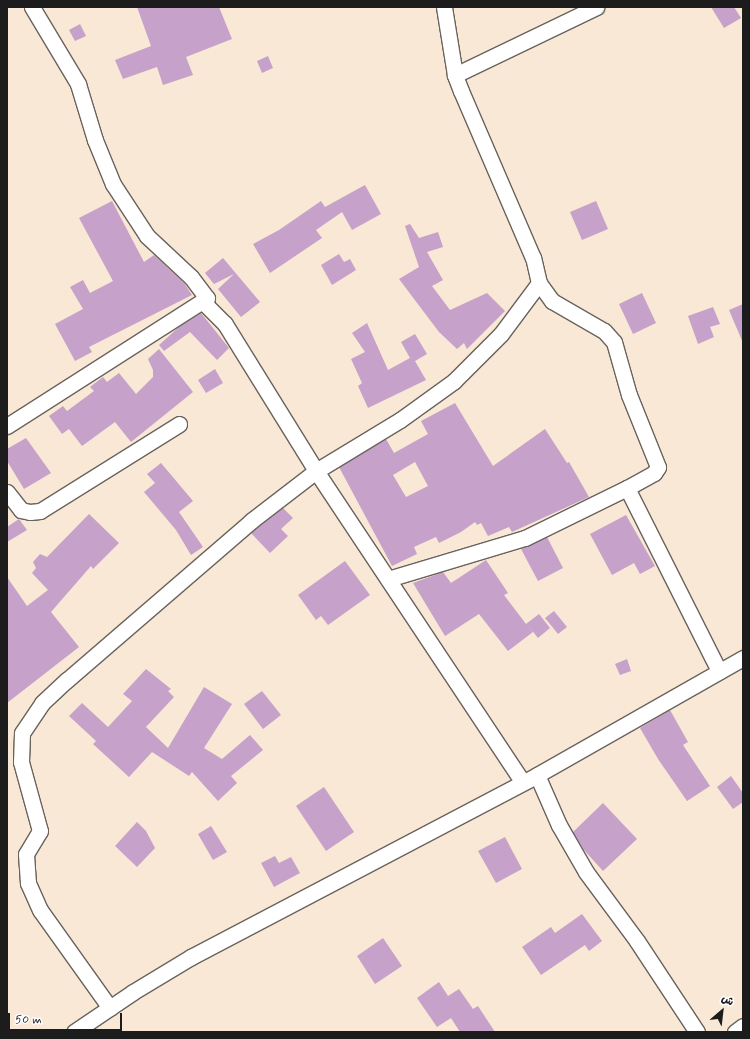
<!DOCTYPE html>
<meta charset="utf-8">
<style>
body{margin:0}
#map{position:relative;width:750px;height:1039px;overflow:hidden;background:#f8e8d5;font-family:Mynerve,"Playpen Sans Arabic",sans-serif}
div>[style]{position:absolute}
.building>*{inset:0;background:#c6a1c9}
.roads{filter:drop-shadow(1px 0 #69635d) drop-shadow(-1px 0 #69635d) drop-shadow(0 1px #69635d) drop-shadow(0 -1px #69635d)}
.minor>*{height:15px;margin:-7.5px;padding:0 7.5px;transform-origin:7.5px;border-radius:7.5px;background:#fff}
span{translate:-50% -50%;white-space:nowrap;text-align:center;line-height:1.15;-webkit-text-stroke:3.5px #fff;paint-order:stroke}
.frame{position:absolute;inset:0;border:8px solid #1c1c1c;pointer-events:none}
.north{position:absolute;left:702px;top:991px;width:40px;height:40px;-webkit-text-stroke:3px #fff;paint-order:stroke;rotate:28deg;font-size:11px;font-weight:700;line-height:16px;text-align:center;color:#1c1c1c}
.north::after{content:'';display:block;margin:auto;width:14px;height:18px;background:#1c1c1c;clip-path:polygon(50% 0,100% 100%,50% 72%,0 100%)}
.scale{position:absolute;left:8px;top:1013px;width:114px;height:18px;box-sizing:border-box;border:2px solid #1c1c1c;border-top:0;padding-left:5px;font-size:12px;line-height:14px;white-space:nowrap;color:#1c1c1c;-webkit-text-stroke:3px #fff;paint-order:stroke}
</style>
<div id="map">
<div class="building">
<i style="clip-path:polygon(137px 7px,219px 7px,232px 39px,186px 57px,193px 75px,163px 85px,157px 67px,123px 79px,115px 60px,151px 46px)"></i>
<i style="clip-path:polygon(711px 7px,734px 7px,741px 18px,724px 28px)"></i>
<i style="clip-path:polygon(80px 24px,86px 36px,75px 41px,69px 30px)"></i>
<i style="clip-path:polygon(268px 56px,273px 68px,262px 73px,257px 61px)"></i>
<i style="clip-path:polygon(365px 185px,381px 214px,352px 230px,342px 212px,316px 230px,322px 238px,270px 273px,253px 244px,279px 230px,321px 201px,325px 207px)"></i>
<i style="clip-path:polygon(112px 201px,144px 262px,154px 255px,184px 283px,192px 295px,89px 347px,92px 352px,75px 361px,55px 324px,83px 309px,70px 287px,83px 280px,90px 293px,113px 281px,79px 218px)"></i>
<i style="clip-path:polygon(596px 201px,608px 229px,582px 240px,570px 212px)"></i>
<i style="clip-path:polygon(410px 224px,419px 238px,438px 232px,443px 247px,427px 252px,443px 280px,432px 286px,450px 310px,487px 293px,505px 311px,467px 349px,464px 343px,457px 349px,439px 332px,399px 279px,419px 267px,405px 226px)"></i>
<i style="clip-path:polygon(339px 254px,344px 262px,350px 259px,356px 270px,332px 285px,321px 265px)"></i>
<i style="clip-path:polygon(223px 258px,260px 302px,241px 317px,218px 289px,234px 274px,214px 284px,205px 273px)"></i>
<i style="clip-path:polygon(642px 293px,656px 323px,633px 334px,619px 304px)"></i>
<i style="clip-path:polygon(743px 304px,743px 343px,729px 310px)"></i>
<i style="clip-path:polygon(713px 307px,720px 324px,710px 327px,714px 337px,698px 344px,688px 316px)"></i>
<i style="clip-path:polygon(201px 313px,229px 348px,217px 360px,190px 332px,164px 351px,159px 345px,179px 327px)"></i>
<i style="clip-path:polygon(367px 323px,388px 370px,410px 358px,401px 342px,415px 334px,427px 354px,415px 361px,426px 380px,368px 408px,358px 386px,362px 383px,351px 359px,365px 352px,352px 333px)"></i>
<i style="clip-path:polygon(159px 349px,193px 392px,131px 442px,115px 422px,82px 446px,69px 429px,62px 434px,49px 416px,63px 406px,67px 411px,94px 391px,90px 387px,103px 377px,107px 382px,119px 373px,136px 394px,153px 377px,153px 370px,148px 359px)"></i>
<i style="clip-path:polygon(215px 369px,223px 383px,206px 393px,198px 380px)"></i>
<i style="clip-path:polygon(evenodd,455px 403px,493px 466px,545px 429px,567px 463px,569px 462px,589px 497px,512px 532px,509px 527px,488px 536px,481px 523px,477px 525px,475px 522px,461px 532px,439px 543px,436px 537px,414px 547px,417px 554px,392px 566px,339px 467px,386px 439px,394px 453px,428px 434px,421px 421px,455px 403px,415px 462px,428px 486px,406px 497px,393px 475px,415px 462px)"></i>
<i style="clip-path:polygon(26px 438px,51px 473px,24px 489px,7px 461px,7px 449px)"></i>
<i style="clip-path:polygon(161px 463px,193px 501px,179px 512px,203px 547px,191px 555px,176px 530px,144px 492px,155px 483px,147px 474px)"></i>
<i style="clip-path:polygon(283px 508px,293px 518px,281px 529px,288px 536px,270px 553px,251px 533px)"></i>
<i style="clip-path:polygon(89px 514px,119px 543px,93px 569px,91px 566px,51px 612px,79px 647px,7px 703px,7px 577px,27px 606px,48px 590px,32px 573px,36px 568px,33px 562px,40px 554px,47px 557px)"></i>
<i style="clip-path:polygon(626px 515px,655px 566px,640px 574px,634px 563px,612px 575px,590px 534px)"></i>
<i style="clip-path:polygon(19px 519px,27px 530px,7px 542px,7px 527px)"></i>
<i style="clip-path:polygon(547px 537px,563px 568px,538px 581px,521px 549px)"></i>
<i style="clip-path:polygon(486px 560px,508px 593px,504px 595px,526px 624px,539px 614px,550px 628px,538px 638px,527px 624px,533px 632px,508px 651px,479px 614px,445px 636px,413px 583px,443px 572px,451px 583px)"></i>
<i style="clip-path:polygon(345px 561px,370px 595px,328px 625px,321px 616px,316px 620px,298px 595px)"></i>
<i style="clip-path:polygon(554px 611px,567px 627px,558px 634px,545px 618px)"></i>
<i style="clip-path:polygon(627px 659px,631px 671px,620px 675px,615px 664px)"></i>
<i style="clip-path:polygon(146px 669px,171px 689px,168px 691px,174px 697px,146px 727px,168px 748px,204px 687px,232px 704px,204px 748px,222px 759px,250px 735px,263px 750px,231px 776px,237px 783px,218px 801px,192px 772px,189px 776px,152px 752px,129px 777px,93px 744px,96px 741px,69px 716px,82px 703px,108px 727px,132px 701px,123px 694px)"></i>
<i style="clip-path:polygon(262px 691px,281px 715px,263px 729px,244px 704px)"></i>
<i style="clip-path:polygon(670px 710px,688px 742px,683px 745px,710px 786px,687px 801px,658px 759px,640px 728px)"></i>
<i style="clip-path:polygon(731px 776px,743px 793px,743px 802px,733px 809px,717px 787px)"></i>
<i style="clip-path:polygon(324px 787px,354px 832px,326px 851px,296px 806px)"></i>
<i style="clip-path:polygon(603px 803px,637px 839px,603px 871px,584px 850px,573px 832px)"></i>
<i style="clip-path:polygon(137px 822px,146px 831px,155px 848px,137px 867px,115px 846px)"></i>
<i style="clip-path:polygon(211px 826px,227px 852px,213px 860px,198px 834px)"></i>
<i style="clip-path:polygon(505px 837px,522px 869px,496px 883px,478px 851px)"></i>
<i style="clip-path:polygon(275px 856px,279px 863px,291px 857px,300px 873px,274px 887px,261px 863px)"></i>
<i style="clip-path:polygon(582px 914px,602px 941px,589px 951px,585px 945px,541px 975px,522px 947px,551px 927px,555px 933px)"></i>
<i style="clip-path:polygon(383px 938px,402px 966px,375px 984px,357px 956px)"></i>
<i style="clip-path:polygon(439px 982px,448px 996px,459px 989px,473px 1009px,478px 1006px,495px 1032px,460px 1032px,451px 1018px,437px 1027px,417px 998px)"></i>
</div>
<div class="roads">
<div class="minor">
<i style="left:32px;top:7px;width:90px;rotate:59.1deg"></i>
<i style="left:78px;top:84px;width:59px;rotate:73.1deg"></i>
<i style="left:95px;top:140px;width:48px;rotate:67.8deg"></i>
<i style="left:113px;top:184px;width:62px;rotate:56.8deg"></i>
<i style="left:147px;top:236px;width:60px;rotate:43deg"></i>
<i style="left:191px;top:277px;width:26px;rotate:53deg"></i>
<i style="left:455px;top:75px;width:157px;rotate:-25.7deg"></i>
<i style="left:207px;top:298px;width:6px;rotate:108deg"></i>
<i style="left:205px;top:304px;width:28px;rotate:45deg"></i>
<i style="left:225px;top:324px;width:173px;rotate:58.2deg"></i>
<i style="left:316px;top:471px;width:371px;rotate:56.4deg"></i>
<i style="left:7px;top:426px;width:237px;rotate:-32.6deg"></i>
<i style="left:627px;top:488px;width:205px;rotate:63.3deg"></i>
<i style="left:7px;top:492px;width:23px;rotate:52deg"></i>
<i style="left:21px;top:510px;width:9px;rotate:13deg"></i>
<i style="left:30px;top:512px;width:10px;rotate:-6deg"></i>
<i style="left:40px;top:511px;width:164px;rotate:-32deg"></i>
<i style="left:388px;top:579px;width:143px;rotate:-16.7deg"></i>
<i style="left:525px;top:538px;width:114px;rotate:-26.1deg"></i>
<i style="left:627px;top:488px;width:31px;rotate:-29deg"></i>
<i style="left:654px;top:473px;width:7px;rotate:-56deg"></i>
<i style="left:658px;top:467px;width:78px;rotate:-111.9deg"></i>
<i style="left:629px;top:395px;width:55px;rotate:-105.8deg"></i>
<i style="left:614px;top:342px;width:15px;rotate:-132deg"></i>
<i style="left:604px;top:331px;width:60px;rotate:-150deg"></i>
<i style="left:552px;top:301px;width:22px;rotate:-126deg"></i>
<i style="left:539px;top:283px;width:26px;rotate:-103deg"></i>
<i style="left:533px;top:258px;width:182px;rotate:-113.3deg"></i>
<i style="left:461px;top:91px;width:17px;rotate:-111deg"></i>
<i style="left:455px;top:75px;width:69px;rotate:-99.2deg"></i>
<i style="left:537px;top:775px;width:55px;rotate:66.3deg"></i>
<i style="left:559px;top:825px;width:54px;rotate:60.1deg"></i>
<i style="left:586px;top:872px;width:86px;rotate:53.5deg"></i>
<i style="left:637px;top:941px;width:109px;rotate:56.6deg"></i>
<i style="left:110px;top:1008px;width:120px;rotate:-125.5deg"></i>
<i style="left:40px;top:910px;width:30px;rotate:-114deg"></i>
<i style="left:28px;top:883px;width:29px;rotate:-94deg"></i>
<i style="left:26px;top:854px;width:27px;rotate:-59deg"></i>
<i style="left:40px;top:831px;width:72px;rotate:-105.4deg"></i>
<i style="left:21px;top:762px;width:29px;rotate:-88deg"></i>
<i style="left:22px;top:733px;width:36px;rotate:-56deg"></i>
<i style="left:42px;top:703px;width:34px;rotate:-43deg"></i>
<i style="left:67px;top:680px;width:243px;rotate:-40.8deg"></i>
<i style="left:251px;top:521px;width:82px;rotate:-37.6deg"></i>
<i style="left:316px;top:471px;width:98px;rotate:-31.3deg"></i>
<i style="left:400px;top:420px;width:67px;rotate:-35.8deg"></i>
<i style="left:454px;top:381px;width:66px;rotate:-45deg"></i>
<i style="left:501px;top:334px;width:64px;rotate:-53.3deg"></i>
<i style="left:74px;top:1032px;width:71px;rotate:-34.1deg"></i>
<i style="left:133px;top:992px;width:68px;rotate:-31.1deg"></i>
<i style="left:191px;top:957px;width:391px;rotate:-27.7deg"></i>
<i style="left:537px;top:775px;width:237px;rotate:-29.6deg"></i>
<i style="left:735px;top:1032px;width:10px;rotate:-37deg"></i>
</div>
</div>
<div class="frame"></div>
<div class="north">ش</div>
<div class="scale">50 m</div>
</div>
